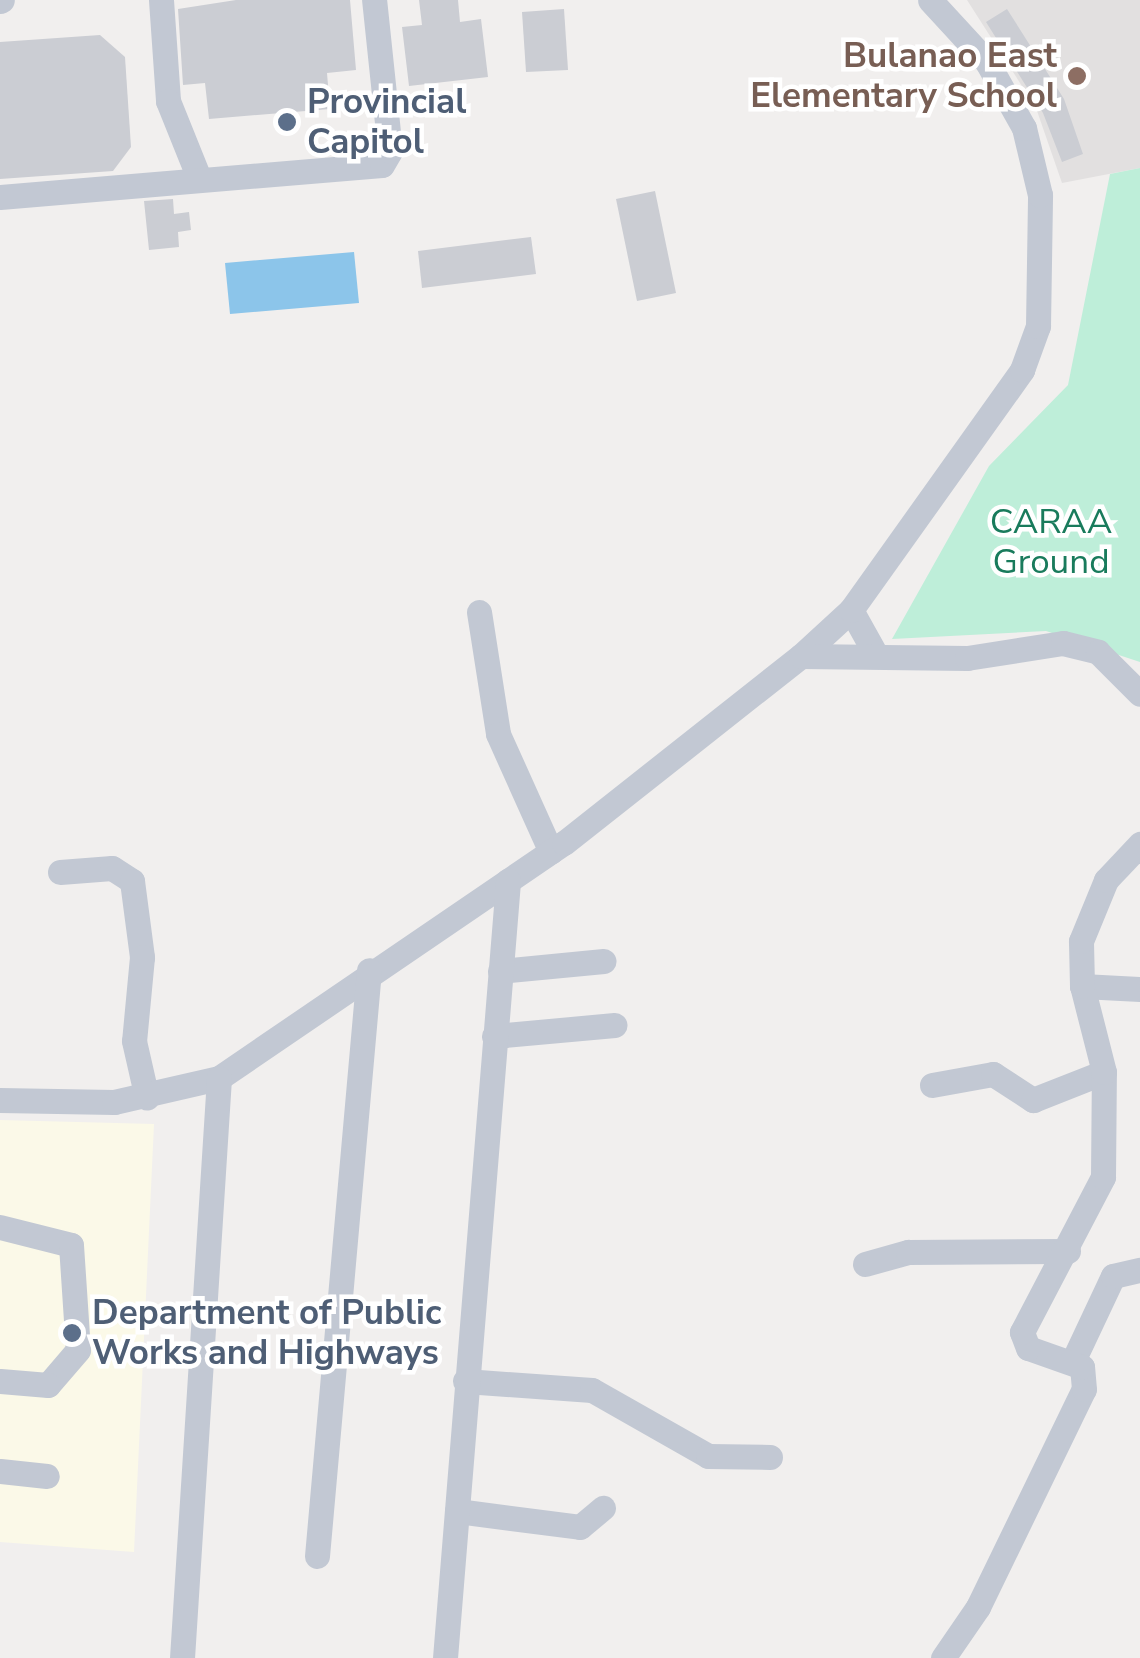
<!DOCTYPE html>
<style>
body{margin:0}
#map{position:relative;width:1140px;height:1658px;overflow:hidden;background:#f1efee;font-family:"Nunito Sans",sans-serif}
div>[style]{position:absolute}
.commercial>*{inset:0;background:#fbf9e8}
.education>*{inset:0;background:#e2e0e0}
.green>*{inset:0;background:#beeed9}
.water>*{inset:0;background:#8cc5ea}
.building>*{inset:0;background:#cbcdd3}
.minor>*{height:25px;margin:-12.5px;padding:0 12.5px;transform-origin:12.5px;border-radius:12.5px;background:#c2c8d3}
.dots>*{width:28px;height:28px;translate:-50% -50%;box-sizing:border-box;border:5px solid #fff;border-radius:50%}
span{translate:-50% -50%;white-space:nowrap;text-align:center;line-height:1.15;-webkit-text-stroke:9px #fff;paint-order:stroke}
.education-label{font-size:35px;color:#785e54;font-weight:700}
.right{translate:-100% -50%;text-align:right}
.service-label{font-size:35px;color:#4e5e75;font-weight:700}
.left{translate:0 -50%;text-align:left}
.park-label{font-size:35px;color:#197b5c}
</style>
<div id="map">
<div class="commercial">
<i style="clip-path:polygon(0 1120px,154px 1124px,134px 1552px,0 1542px)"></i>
</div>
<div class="education">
<i style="clip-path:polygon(967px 0,1140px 0,1140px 168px,1062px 183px,1036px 108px)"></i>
</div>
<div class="green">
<i style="clip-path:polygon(1140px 168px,1140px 662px,1046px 631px,892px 639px,989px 466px,1068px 385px,1110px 174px)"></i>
</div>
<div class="water">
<i style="clip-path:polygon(354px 252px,359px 303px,230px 314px,225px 263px)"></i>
</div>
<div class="building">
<i style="clip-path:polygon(236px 0,350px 0,356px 70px,327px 73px,330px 109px,209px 119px,205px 83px,183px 85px,178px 9px)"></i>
<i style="clip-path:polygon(419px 0,458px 0,460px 22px,481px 19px,488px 77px,409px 86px,402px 27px,422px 25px)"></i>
<i style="clip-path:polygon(564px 9px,568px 70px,526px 72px,522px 12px)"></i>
<i style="clip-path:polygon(1007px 9px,1064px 99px,1083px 154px,1062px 162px,1043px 113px,986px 22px)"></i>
<i style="clip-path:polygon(100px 35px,125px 57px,131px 147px,113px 171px,0 179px,0 42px)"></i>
<i style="clip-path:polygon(655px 191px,676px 293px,637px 301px,616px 199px)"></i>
<i style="clip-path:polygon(173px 199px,174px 214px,189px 212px,191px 230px,178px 232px,179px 247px,149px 250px,144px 201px)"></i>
<i style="clip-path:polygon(531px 237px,536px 274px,422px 288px,418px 251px)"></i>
</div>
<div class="minor">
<i style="left:161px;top:0;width:101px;rotate:86deg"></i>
<i style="left:168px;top:101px;width:83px;rotate:68.1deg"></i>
<i style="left:0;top:1px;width:2px;rotate:-27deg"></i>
<i style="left:0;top:197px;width:383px;rotate:-4.8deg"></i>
<i style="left:382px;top:165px;width:16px;rotate:-60deg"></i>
<i style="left:390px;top:151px;width:152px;rotate:-96deg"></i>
<i style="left:851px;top:610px;width:51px;rotate:60.9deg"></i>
<i style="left:479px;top:612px;width:123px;rotate:81.1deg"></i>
<i style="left:498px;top:734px;width:129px;rotate:65.8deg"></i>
<i style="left:801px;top:656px;width:68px;rotate:-42.6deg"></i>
<i style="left:851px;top:610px;width:295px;rotate:-54.5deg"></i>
<i style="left:1022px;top:370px;width:47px;rotate:-70deg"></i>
<i style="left:1038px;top:326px;width:131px;rotate:-89.1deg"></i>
<i style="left:1040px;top:195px;width:69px;rotate:-103.4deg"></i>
<i style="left:1024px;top:128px;width:76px;rotate:-119.3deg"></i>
<i style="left:987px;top:62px;width:84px;rotate:-132.6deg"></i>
<i style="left:60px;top:872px;width:52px;rotate:-4.4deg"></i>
<i style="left:112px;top:868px;width:24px;rotate:33deg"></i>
<i style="left:132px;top:881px;width:77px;rotate:82.5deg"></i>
<i style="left:142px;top:957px;width:84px;rotate:95.4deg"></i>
<i style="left:134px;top:1041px;width:58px;rotate:77.2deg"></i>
<i style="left:500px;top:971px;width:104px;rotate:-5.5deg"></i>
<i style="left:1082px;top:986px;width:58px;rotate:3deg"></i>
<i style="left:494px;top:1036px;width:121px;rotate:-5.2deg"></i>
<i style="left:932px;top:1085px;width:62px;rotate:-10.2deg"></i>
<i style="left:993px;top:1074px;width:48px;rotate:33deg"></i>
<i style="left:1033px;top:1100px;width:76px;rotate:-21.5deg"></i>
<i style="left:0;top:1100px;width:114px;rotate:1deg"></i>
<i style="left:114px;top:1102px;width:108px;rotate:-12.9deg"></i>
<i style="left:219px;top:1078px;width:417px;rotate:-34.3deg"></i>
<i style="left:564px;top:843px;width:302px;rotate:-38.3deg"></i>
<i style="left:801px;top:656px;width:166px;rotate:0.7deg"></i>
<i style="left:967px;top:658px;width:97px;rotate:-8.9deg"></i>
<i style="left:1063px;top:643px;width:36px;rotate:14deg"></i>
<i style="left:1098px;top:652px;width:59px;rotate:45deg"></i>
<i style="left:0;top:1227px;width:73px;rotate:14.2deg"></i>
<i style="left:71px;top:1245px;width:105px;rotate:86.2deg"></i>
<i style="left:78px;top:1350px;width:46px;rotate:130.6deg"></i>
<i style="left:48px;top:1385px;width:48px;rotate:-175.2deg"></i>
<i style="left:865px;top:1264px;width:45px;rotate:-15.6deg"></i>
<i style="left:908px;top:1252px;width:160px;rotate:-0.4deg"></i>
<i style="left:1073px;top:1361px;width:94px;rotate:-64.8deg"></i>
<i style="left:1113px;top:1276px;width:28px;rotate:-13deg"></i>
<i style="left:465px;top:1381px;width:127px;rotate:4.1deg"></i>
<i style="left:592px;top:1390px;width:133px;rotate:29.6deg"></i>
<i style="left:708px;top:1456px;width:62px;rotate:0.9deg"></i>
<i style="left:0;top:1471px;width:47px;rotate:6.1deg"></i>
<i style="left:457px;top:1511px;width:124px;rotate:7.4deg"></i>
<i style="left:580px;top:1527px;width:30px;rotate:-40deg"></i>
<i style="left:317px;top:1556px;width:588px;rotate:-84.93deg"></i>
<i style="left:182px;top:1658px;width:581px;rotate:-86.35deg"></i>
<i style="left:445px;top:1658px;width:780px;rotate:-85.36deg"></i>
<i style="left:943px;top:1658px;width:62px;rotate:-55.5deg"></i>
<i style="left:978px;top:1607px;width:242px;rotate:-64.1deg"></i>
<i style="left:1084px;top:1389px;width:22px;rotate:-95deg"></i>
<i style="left:1082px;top:1367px;width:57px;rotate:-160.6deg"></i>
<i style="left:1028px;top:1348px;width:17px;rotate:-111deg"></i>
<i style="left:1022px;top:1332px;width:175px;rotate:-62.4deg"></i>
<i style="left:1103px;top:1177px;width:105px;rotate:-89.5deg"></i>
<i style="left:1104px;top:1072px;width:89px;rotate:-104.3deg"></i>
<i style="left:1082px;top:986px;width:45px;rotate:-91.3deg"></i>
<i style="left:1081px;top:941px;width:66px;rotate:-67.7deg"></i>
<i style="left:1106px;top:880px;width:50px;rotate:-46.6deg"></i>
</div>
<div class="dots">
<i style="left:1077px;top:76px;background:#8d6e63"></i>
<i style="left:287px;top:122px;background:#5c6f8a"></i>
<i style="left:72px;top:1333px;background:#5c6f8a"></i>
</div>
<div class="education-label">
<span class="right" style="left:1057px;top:76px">Bulanao East<br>Elementary School</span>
</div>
<div class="service-label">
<span class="left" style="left:307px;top:122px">Provincial<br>Capitol</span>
<span class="left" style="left:92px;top:1333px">Department of Public<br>Works and Highways</span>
</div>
<div class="park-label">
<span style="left:1051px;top:542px">CARAA<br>Ground</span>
</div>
</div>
